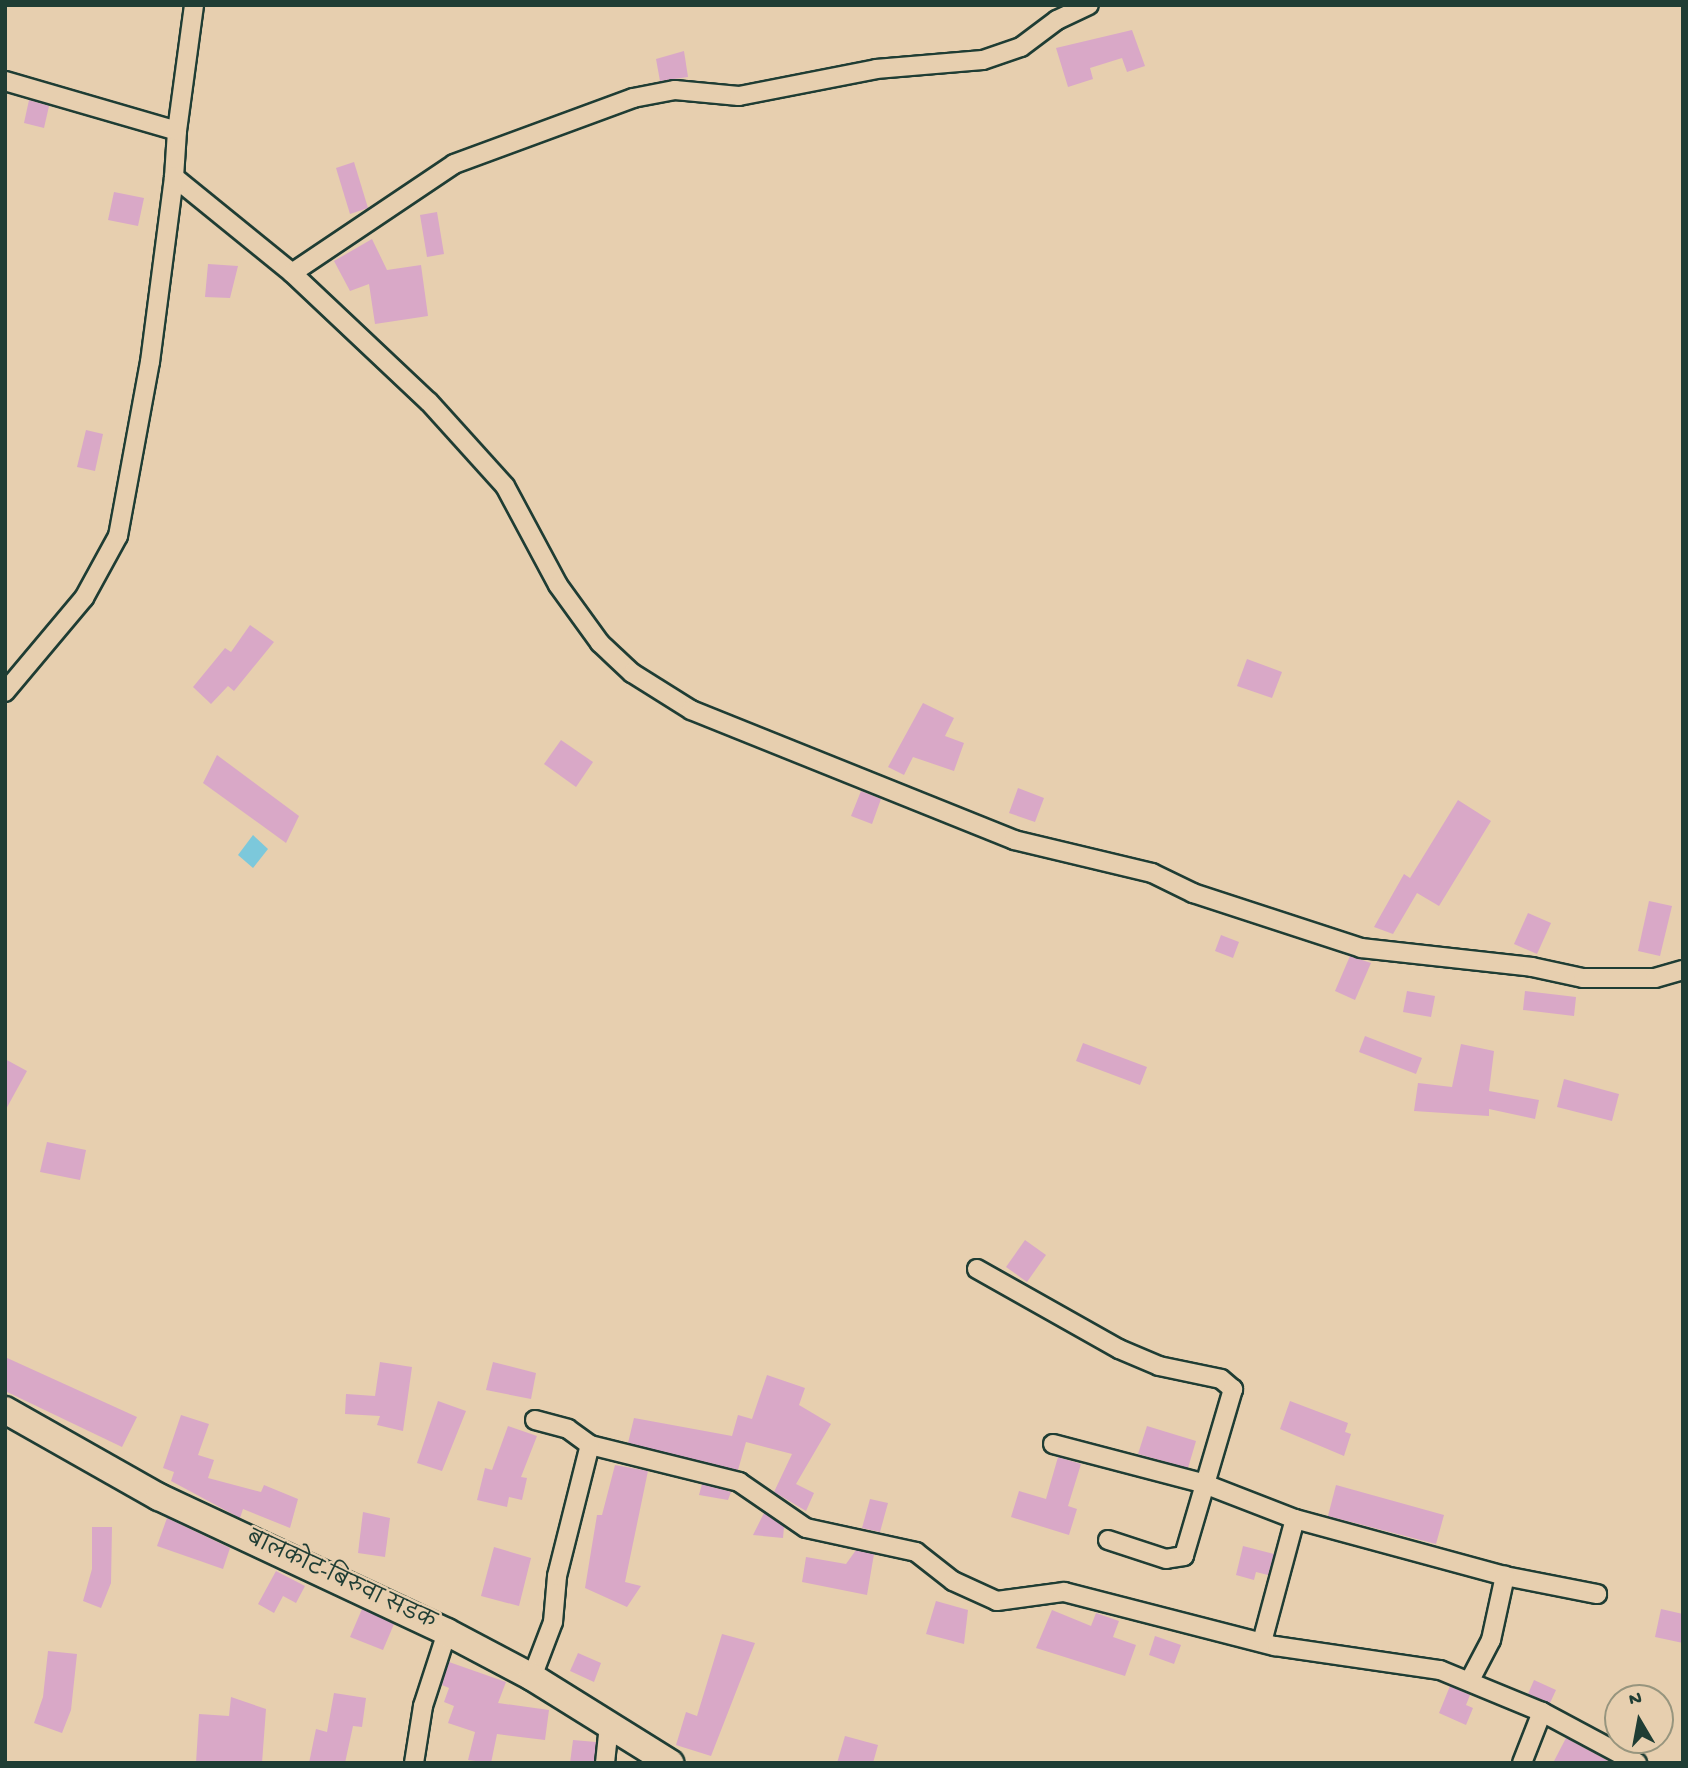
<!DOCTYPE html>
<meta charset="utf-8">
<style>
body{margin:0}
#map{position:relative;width:1688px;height:1768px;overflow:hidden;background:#e7cfaf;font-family:"Gochi Hand","Playpen Sans Deva",sans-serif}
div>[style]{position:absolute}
.water>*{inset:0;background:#7cc8db}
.building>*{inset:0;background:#d9a8c7}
.roads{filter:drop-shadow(2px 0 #1f3d34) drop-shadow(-2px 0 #1f3d34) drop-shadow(0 2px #1f3d34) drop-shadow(0 -2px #1f3d34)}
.minor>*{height:18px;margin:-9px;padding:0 9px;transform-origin:9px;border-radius:9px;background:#e7cfaf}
.secondary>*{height:26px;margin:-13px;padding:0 13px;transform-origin:13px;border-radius:13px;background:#e7cfaf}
span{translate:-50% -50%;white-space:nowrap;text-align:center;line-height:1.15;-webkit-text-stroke:5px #e7cfaf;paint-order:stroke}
.street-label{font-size:21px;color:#1f3d34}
.frame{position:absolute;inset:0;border:7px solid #1f3d34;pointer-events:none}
.north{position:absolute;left:1604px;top:1684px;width:70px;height:70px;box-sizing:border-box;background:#e7cfaf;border:2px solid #97957e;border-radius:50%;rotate:350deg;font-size:19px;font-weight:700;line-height:28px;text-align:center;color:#1f3d34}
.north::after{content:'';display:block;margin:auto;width:24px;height:32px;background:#1f3d34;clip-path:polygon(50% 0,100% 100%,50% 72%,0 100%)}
</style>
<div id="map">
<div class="water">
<i style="clip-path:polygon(253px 835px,268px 849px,253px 868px,238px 855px)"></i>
</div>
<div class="building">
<i style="clip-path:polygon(1132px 30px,1145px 66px,1127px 72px,1122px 58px,1090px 68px,1093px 79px,1068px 87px,1056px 48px)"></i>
<i style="clip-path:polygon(684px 51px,688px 77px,660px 81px,656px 59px)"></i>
<i style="clip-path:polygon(29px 100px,49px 106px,44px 128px,24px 123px)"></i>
<i style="clip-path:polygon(354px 162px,368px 208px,350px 214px,336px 168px)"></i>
<i style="clip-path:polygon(114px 192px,144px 198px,138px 226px,108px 220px)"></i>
<i style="clip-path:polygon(437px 212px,444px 254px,427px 257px,420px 215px)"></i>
<i style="clip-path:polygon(372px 239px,387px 270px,421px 265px,428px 316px,375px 324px,369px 284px,350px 291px,334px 261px)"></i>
<i style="clip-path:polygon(208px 264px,238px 266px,230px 298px,205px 297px)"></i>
<i style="clip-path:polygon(86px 430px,103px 434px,95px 471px,77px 467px)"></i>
<i style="clip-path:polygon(250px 625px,274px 642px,234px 691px,228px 686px,211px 704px,193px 687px,225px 648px,231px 652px)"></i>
<i style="clip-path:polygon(1247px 659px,1282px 672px,1272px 698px,1237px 686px)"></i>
<i style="clip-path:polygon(923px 703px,954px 718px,945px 736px,964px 743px,954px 771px,913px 757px,904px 775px,888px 767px)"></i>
<i style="clip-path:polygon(561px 740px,593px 762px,576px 787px,544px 764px)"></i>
<i style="clip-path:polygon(217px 755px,299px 816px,286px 843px,203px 783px)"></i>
<i style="clip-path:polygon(1018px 788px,1044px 798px,1035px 822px,1009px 813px)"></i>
<i style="clip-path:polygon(861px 791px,881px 799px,872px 824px,851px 816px)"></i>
<i style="clip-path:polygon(1458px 800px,1491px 821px,1439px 906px,1417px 893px,1393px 934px,1374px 927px,1404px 874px,1410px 878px)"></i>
<i style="clip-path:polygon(1649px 901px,1672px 906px,1660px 956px,1638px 951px)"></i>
<i style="clip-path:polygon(1528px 913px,1551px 923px,1537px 954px,1514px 944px)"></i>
<i style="clip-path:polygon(1221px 935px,1239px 942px,1233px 958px,1215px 951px)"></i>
<i style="clip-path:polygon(1350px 956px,1371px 963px,1355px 1000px,1335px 991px)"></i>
<i style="clip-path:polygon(1407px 991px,1435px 996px,1431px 1017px,1403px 1012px)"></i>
<i style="clip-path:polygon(1525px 991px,1576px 997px,1574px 1016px,1523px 1010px)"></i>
<i style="clip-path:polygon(1365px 1036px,1422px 1058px,1416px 1074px,1359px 1052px)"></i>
<i style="clip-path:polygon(1083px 1043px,1147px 1067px,1140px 1085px,1076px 1061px)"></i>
<i style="clip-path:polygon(1461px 1044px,1494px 1051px,1489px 1091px,1539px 1100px,1535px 1119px,1489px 1109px,1489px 1116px,1414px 1111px,1418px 1083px,1452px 1087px)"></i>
<i style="clip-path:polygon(5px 1059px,27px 1071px,5px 1111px)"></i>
<i style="clip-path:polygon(1564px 1079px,1619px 1094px,1612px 1121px,1557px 1107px)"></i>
<i style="clip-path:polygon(47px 1142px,86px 1150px,80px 1180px,40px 1172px)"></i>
<i style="clip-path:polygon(1025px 1240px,1046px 1255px,1027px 1282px,1006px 1267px)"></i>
<i style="clip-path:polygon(5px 1357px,137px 1417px,122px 1447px,5px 1391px)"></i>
<i style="clip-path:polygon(380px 1362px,412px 1367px,403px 1431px,377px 1425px,380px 1416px,345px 1414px,346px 1394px,375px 1396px)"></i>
<i style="clip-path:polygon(493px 1362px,536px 1373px,531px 1399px,486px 1390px)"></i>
<i style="clip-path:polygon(767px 1375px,805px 1388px,799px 1405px,831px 1424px,796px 1484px,814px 1493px,806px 1511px,774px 1492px,792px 1454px,746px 1442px,738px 1470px,628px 1443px,634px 1418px,732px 1436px,738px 1415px,752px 1419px)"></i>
<i style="clip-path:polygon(438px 1401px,466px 1411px,442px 1471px,417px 1463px)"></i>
<i style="clip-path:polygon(1290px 1401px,1348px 1423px,1345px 1432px,1351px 1434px,1344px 1456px,1280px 1429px)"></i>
<i style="clip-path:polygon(181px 1415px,209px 1424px,198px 1455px,214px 1460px,208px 1478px,261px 1492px,264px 1485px,298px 1499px,290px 1528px,243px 1509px,240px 1518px,171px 1481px,174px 1472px,163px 1468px)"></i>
<i style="clip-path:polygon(508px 1426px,537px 1436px,521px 1477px,527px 1478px,522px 1500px,509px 1497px,507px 1507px,477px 1500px,485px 1468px,492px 1470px)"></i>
<i style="clip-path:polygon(1147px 1426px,1196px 1441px,1188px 1468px,1138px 1454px)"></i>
<i style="clip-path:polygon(1058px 1457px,1081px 1464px,1068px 1506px,1077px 1509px,1069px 1535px,1011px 1517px,1019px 1491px,1046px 1499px)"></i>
<i style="clip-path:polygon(615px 1465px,648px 1471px,625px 1582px,641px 1586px,627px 1607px,585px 1588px,597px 1515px,602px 1515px)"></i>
<i style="clip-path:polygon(702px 1484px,731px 1492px,728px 1500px,699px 1495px)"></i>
<i style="clip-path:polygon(1336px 1485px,1444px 1515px,1436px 1544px,1328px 1516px)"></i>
<i style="clip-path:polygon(870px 1499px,888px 1503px,880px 1532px,862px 1528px)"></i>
<i style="clip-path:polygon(363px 1512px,390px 1518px,385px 1557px,358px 1553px)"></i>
<i style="clip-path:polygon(764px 1513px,784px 1527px,783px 1538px,753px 1535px)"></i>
<i style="clip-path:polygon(167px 1518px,230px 1548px,223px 1569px,157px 1546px)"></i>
<i style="clip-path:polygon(92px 1527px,112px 1527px,111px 1583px,101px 1608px,83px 1601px,92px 1569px)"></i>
<i style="clip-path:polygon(1243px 1546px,1274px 1554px,1268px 1575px,1256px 1572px,1254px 1580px,1236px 1575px)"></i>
<i style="clip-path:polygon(494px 1547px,531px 1558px,519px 1606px,481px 1596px)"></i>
<i style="clip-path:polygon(856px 1550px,874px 1554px,867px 1595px,802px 1582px,806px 1557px,846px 1564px)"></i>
<i style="clip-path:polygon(276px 1571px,305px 1586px,296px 1603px,283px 1596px,274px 1613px,258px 1604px)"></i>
<i style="clip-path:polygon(936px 1601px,968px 1610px,964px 1644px,926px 1634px)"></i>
<i style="clip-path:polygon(362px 1609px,394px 1624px,383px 1650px,350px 1637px)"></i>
<i style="clip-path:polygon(1661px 1609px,1683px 1614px,1683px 1643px,1655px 1637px)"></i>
<i style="clip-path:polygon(1052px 1610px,1091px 1626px,1096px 1613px,1119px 1621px,1113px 1637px,1136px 1645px,1125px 1676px,1036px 1648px)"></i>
<i style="clip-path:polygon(722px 1634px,755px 1643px,711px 1756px,676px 1745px,686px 1712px,697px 1716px)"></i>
<i style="clip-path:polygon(1155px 1636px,1181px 1645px,1174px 1664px,1149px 1655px)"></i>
<i style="clip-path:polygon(48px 1651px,77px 1654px,71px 1710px,62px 1733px,34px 1723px,43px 1697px)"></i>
<i style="clip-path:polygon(578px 1653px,601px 1663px,594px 1682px,570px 1671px)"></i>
<i style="clip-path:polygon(449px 1662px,506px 1682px,498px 1703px,549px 1710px,545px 1740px,497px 1734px,491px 1763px,468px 1760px,475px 1732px,448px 1723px,454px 1706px,444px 1702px,449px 1688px,442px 1685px)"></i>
<i style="clip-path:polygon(1534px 1680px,1556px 1690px,1550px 1703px,1528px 1694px)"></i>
<i style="clip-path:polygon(1450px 1686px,1470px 1695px,1466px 1705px,1473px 1708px,1466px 1725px,1439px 1713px)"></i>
<i style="clip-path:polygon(334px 1693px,366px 1698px,362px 1727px,353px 1726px,345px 1763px,309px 1763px,316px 1729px,327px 1732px)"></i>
<i style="clip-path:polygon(231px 1697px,266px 1709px,262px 1763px,196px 1763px,199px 1714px,229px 1716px)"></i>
<i style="clip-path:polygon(845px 1736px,878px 1745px,873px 1763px,837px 1763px)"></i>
<i style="clip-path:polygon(1566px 1738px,1612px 1763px,1553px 1763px)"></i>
<i style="clip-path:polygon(573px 1740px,596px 1742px,594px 1763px,570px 1763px)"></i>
</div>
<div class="roads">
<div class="minor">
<i style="left:5px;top:81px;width:179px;rotate:16.2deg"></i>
<i style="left:177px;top:131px;width:46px;rotate:93.7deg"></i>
<i style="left:174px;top:177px;width:152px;rotate:39.1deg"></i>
<i style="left:292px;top:273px;width:188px;rotate:43.3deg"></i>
<i style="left:429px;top:402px;width:113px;rotate:47.9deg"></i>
<i style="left:505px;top:486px;width:112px;rotate:61.8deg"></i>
<i style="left:558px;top:585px;width:72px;rotate:54.1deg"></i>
<i style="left:600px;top:643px;width:44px;rotate:43.2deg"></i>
<i style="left:632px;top:673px;width:70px;rotate:32.1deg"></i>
<i style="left:691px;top:710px;width:348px;rotate:21.9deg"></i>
<i style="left:1014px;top:840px;width:142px;rotate:13.4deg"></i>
<i style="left:1152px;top:873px;width:46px;rotate:26deg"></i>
<i style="left:1193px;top:893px;width:177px;rotate:18.1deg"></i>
<i style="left:1361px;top:948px;width:172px;rotate:6.3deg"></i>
<i style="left:1532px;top:967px;width:52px;rotate:12.2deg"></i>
<i style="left:1583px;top:978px;width:72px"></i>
<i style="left:1655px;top:978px;width:29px;rotate:-16deg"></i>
<i style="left:177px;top:131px;width:127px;rotate:-82.3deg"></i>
<i style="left:292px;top:273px;width:195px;rotate:-33.9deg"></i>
<i style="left:454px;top:164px;width:191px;rotate:-20.2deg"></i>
<i style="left:633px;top:98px;width:43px;rotate:-10.8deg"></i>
<i style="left:675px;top:90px;width:64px;rotate:5.4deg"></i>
<i style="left:739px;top:96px;width:140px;rotate:-11.1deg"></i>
<i style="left:876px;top:69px;width:107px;rotate:-4.8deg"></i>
<i style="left:983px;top:60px;width:40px;rotate:-18.9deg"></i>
<i style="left:1021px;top:47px;width:45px;rotate:-36.9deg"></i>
<i style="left:1057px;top:20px;width:35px;rotate:-25deg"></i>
<i style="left:5px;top:692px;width:123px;rotate:-50deg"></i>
<i style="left:84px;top:598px;width:71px;rotate:-61.3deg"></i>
<i style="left:118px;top:536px;width:177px;rotate:-79.6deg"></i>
<i style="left:150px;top:362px;width:187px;rotate:-82.6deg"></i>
<i style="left:977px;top:1269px;width:163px;rotate:29.4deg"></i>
<i style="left:1119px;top:1349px;width:43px;rotate:23deg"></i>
<i style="left:1159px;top:1366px;width:63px;rotate:11.8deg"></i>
<i style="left:1221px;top:1379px;width:16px;rotate:40deg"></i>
<i style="left:1233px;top:1389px;width:174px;rotate:106.4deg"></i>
<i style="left:1184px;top:1556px;width:18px;rotate:171deg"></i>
<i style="left:1166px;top:1559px;width:61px;rotate:-161.9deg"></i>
<i style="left:535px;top:1420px;width:34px;rotate:15deg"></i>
<i style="left:568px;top:1429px;width:27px;rotate:36deg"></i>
<i style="left:590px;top:1445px;width:154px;rotate:13.9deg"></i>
<i style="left:739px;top:1482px;width:81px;rotate:34.5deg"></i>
<i style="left:806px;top:1528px;width:113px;rotate:12.3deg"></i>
<i style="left:916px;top:1552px;width:47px;rotate:38.1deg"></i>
<i style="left:953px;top:1581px;width:48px;rotate:24.4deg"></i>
<i style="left:997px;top:1601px;width:68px;rotate:-7.7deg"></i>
<i style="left:1064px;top:1592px;width:218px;rotate:14.4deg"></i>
<i style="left:1275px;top:1646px;width:167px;rotate:8.3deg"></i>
<i style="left:1440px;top:1670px;width:110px;rotate:22.4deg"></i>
<i style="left:1542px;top:1712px;width:108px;rotate:28.2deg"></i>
<i style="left:1053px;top:1444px;width:154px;rotate:14.7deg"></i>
<i style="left:1202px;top:1483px;width:100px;rotate:21.2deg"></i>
<i style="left:1295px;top:1519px;width:218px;rotate:15.2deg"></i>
<i style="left:1505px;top:1576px;width:94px;rotate:11.1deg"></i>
<i style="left:1262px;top:1642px;width:127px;rotate:-75deg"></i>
<i style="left:532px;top:1677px;width:59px;rotate:-69.1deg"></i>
<i style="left:553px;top:1622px;width:46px;rotate:-85deg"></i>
<i style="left:557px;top:1576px;width:135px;rotate:-75.9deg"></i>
<i style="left:1470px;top:1680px;width:45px;rotate:-62.3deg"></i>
<i style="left:1491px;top:1640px;width:66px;rotate:-77.7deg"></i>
<i style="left:414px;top:1763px;width:58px;rotate:-81deg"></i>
<i style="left:423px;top:1706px;width:78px;rotate:-72deg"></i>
<i style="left:605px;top:1763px;width:37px;rotate:-84deg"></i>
<i style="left:1522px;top:1763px;width:55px;rotate:-68.6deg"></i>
</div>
<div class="secondary">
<i style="left:5px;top:1410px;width:177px;rotate:29.5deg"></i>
<i style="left:159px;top:1497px;width:318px;rotate:25.1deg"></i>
<i style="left:447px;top:1632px;width:96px;rotate:27.9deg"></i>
<i style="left:532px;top:1677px;width:163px;rotate:31.9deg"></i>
</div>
</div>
<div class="street-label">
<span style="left:340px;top:1582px;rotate:25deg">बालकोट-बिरुवा सडक</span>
</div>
<div class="frame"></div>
<div class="north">N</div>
</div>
